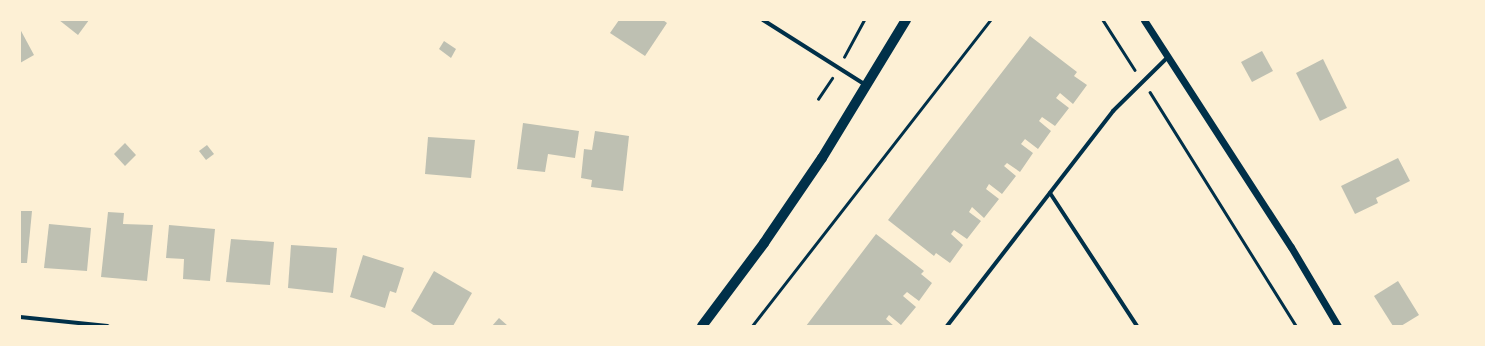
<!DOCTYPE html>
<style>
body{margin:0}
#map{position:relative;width:1485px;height:346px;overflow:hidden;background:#fdf0d5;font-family:"Space Grotesk",sans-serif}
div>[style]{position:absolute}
.building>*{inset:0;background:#bec0b2}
.path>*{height:2.5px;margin:-1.25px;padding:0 1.25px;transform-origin:1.25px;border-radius:1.25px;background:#003049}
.minor>*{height:4px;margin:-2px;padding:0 2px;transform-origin:2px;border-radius:2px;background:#003049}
.tertiary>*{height:7px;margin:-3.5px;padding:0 3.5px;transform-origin:3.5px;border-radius:3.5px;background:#003049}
.primary>*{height:10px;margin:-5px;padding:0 5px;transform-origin:5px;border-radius:5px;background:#003049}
span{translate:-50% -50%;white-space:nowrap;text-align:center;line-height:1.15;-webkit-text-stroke:4px #fdf0d5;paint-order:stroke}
.frame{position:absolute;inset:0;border:21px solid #fdf0d5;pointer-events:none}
</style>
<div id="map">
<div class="building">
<i style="clip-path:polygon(59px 20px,89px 20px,78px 35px)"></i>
<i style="clip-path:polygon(619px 20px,663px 20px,667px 23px,645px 56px,610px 33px)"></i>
<i style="clip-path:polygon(20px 29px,34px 55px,20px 63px)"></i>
<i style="clip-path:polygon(1030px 36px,1077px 72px,1074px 76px,1087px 85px,1073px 104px,1060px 93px,1056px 98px,1069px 108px,1055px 126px,1042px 117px,1039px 121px,1051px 131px,1038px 149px,1025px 139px,1021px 144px,1033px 153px,1020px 172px,1007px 163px,1004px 166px,1016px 176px,1002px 194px,989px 184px,986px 189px,999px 199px,984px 218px,972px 207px,969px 212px,981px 221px,967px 239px,954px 230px,951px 234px,963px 245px,950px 263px,936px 253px,934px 256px,888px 220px)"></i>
<i style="clip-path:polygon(444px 41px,456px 49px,451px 58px,439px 49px)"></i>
<i style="clip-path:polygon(1262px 51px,1273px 71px,1252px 82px,1241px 62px)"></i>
<i style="clip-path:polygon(1323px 59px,1347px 108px,1320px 121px,1296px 73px)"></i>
<i style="clip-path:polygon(523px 123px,579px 131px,575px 158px,548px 154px,545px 172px,517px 169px)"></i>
<i style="clip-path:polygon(595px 131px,629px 136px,623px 191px,591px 187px,592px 180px,581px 178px,584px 149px,592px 150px)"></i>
<i style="clip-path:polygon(428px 137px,475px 140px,471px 178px,425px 174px)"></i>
<i style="clip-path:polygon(125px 143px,136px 155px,125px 166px,114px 154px)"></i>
<i style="clip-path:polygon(207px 145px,214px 154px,206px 160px,199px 151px)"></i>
<i style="clip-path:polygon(1398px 158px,1410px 181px,1376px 198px,1378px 203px,1355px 214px,1341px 186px)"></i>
<i style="clip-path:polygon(20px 211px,32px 211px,27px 263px,20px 263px)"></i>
<i style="clip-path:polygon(108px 212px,124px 213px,123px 224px,153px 225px,147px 281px,101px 277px)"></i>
<i style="clip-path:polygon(49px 224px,91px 228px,87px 271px,44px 268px)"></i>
<i style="clip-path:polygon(169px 225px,215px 229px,210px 281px,183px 279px,184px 259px,166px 258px)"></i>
<i style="clip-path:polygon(876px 234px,924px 271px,921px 274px,932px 283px,919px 301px,907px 292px,903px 296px,916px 307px,901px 325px,889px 315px,886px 319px,894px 326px,806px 326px)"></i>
<i style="clip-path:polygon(231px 239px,274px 242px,270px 285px,226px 282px)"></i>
<i style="clip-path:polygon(291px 245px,337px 248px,333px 293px,288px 288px)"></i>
<i style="clip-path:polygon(363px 255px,404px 268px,396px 293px,390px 291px,385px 308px,350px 297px)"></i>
<i style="clip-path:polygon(434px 271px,472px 293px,453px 326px,435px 326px,411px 311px)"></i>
<i style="clip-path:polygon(1398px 281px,1419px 315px,1401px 326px,1393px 326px,1374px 296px)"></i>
<i style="clip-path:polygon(499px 318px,508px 326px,492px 326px)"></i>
</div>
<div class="path">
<i style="left:1103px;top:20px;width:59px;rotate:57.4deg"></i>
<i style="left:844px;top:57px;width:42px;rotate:-61.6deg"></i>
<i style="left:1150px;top:92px;width:276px;rotate:58deg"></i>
<i style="left:818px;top:99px;width:25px;rotate:-56deg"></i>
<i style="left:752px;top:326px;width:388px;rotate:-52.1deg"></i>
</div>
<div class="minor">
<i style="left:763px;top:20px;width:122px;rotate:32.3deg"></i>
<i style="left:1050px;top:193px;width:159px;rotate:56.8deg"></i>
<i style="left:20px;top:317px;width:88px;rotate:5.8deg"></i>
<i style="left:947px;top:326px;width:272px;rotate:-52.3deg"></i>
<i style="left:1113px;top:111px;width:77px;rotate:-44.5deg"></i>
</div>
<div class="tertiary">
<i style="left:1144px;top:20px;width:270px;rotate:57.1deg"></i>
<i style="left:1291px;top:247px;width:92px;rotate:59.3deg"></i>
</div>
<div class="primary">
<i style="left:702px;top:326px;width:104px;rotate:-53.2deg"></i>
<i style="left:764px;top:243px;width:103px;rotate:-55.7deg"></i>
<i style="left:822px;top:158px;width:162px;rotate:-58.7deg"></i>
</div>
<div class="frame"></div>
</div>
